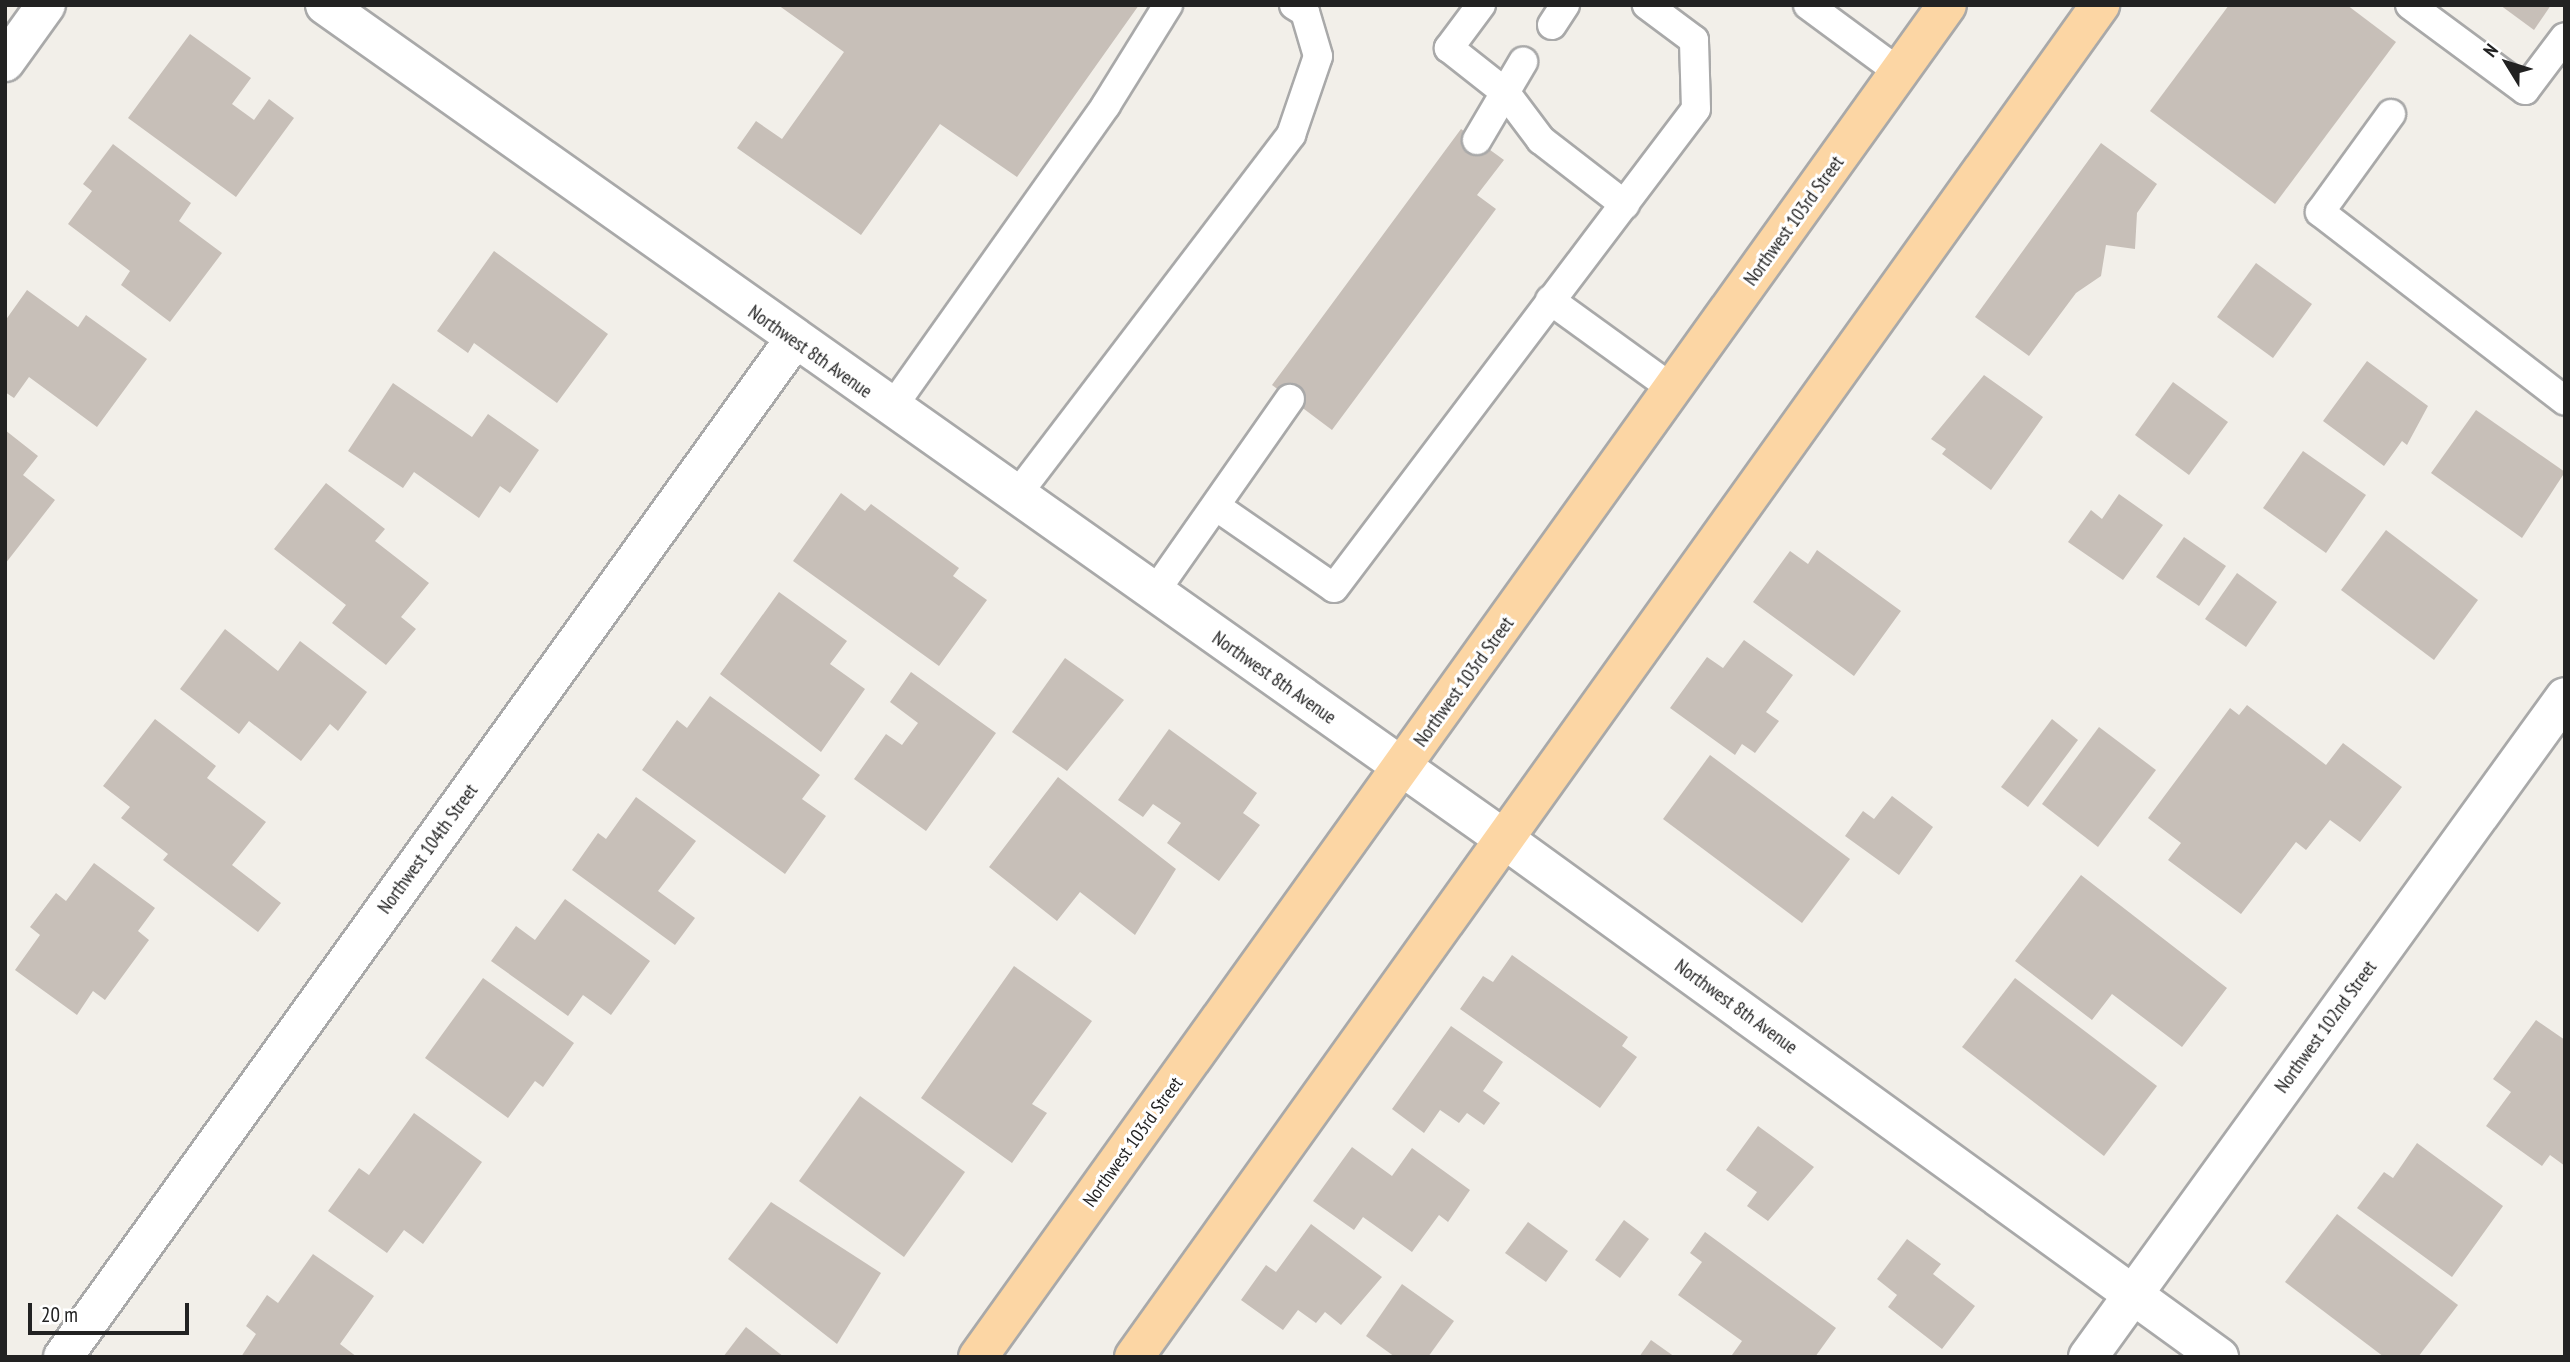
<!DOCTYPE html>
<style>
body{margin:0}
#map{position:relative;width:2570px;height:1362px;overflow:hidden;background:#f2efe9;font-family:"PT Sans Narrow",sans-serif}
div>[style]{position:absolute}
.building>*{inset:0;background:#c7bfb8}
.roads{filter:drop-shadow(2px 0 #a9a9a9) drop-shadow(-2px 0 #a9a9a9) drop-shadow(0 2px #a9a9a9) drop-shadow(0 -2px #a9a9a9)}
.service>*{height:28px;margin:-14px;padding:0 14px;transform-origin:14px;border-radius:14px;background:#fff}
.minor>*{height:38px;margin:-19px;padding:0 19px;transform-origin:19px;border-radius:19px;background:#fff}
.primary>*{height:38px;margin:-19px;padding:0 19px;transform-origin:19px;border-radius:19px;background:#fcd6a4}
span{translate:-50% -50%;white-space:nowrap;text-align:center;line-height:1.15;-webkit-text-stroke:6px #fff;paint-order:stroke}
.street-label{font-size:19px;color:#222}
.frame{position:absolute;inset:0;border:7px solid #222;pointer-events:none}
.north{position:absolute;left:2472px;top:28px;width:70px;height:70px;-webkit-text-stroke:5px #fff;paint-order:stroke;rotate:308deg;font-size:19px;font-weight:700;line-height:28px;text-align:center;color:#222}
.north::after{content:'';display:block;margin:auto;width:24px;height:32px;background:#222;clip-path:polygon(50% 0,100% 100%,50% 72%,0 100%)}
.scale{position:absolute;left:28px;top:1303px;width:161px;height:32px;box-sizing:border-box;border:4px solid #222;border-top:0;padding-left:9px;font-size:21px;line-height:24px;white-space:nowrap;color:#222;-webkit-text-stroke:5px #fff;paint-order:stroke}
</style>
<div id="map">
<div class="building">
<i style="clip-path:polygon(778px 5px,1139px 5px,1017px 177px,940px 124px,861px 235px,737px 148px,756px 121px,782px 139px,844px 52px)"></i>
<i style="clip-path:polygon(2229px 5px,2347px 5px,2396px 42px,2275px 204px,2150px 111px)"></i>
<i style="clip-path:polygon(2500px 5px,2551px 5px,2534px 30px)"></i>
<i style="clip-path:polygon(190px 34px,251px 78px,232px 104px,254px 120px,269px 99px,294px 118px,236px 197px,128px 118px)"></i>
<i style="clip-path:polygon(1461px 129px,1504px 160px,1477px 195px,1496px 209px,1332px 430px,1272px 385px)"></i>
<i style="clip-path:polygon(2101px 143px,2157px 184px,2137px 213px,2135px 249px,2106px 245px,2101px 276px,2076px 293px,2029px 356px,1975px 317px)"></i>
<i style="clip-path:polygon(113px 144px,191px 203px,179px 221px,222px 253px,170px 322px,121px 285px,130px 271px,68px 224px,92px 191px,83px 184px)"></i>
<i style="clip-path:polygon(494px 251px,608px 334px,557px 403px,474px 343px,468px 353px,437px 331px)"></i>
<i style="clip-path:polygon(2256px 263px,2312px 304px,2273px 358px,2217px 317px)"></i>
<i style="clip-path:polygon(27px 290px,78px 327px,86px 315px,147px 359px,97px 427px,29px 377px,14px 398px,5px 392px,5px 321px)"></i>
<i style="clip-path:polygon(2367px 361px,2428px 406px,2407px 445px,2402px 441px,2384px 466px,2323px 421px)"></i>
<i style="clip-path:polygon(1984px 375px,2043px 417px,1991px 490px,1942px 454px,1946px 449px,1931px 439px)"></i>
<i style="clip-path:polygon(2173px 382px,2228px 422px,2189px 475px,2135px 435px)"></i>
<i style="clip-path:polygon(393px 383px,472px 437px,488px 414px,539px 450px,510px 493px,500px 486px,479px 518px,414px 472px,403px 488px,348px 451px)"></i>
<i style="clip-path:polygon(2476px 410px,2565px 472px,2522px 538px,2431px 473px)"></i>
<i style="clip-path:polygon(5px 430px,38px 456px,23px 475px,55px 500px,5px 564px)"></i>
<i style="clip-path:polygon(2303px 451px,2366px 495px,2326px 553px,2263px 508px)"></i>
<i style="clip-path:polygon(326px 483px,385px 529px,375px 541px,429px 583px,401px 617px,416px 629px,386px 665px,332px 623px,346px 605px,274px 549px)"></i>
<i style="clip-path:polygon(841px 493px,865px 511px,871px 504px,959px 568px,953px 576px,987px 600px,939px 666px,793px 561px)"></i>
<i style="clip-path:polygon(2119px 494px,2163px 525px,2123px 580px,2068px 542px,2091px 510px,2102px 519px)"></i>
<i style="clip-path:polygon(2386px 530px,2478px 600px,2434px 660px,2341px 590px)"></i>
<i style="clip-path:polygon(2184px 537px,2226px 566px,2199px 606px,2156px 577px)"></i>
<i style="clip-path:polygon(1817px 550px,1901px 611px,1854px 676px,1753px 602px,1790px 551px,1808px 564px)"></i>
<i style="clip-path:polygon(2237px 573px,2277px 602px,2246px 647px,2205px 619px)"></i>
<i style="clip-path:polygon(779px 592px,847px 641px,830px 664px,865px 689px,821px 752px,720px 674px)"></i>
<i style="clip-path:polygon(225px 629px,278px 671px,300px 641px,367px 692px,338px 731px,330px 724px,301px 761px,249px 721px,239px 734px,180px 689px)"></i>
<i style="clip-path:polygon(1744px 640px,1793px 675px,1766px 712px,1779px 721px,1755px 753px,1742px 744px,1735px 755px,1670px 708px,1707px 657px,1723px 668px)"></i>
<i style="clip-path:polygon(1065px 658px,1124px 700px,1067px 771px,1012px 732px)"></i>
<i style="clip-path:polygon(911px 672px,996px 733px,926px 831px,854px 779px,886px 734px,902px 745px,918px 723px,890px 702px)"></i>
<i style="clip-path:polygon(710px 696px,820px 775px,802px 799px,826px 816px,785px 874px,642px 770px,677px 720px,687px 728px)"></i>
<i style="clip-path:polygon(2247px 705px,2326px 765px,2343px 743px,2402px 787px,2360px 842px,2330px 820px,2306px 850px,2296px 842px,2241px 914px,2168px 860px,2181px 843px,2148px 818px,2230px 708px,2239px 715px)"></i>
<i style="clip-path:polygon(155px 719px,216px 766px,207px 778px,266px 822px,232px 865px,281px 903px,258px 932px,163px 860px,168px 854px,121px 818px,130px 807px,103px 786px)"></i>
<i style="clip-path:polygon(2052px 719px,2078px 740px,2028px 807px,2001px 787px)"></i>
<i style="clip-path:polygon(2099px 727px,2156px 770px,2098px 847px,2042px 804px)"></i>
<i style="clip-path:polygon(1169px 729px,1257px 793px,1243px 813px,1260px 825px,1219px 881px,1167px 843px,1181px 823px,1153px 804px,1143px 817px,1118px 800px)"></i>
<i style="clip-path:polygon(1710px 755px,1850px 859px,1802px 923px,1663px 819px)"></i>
<i style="clip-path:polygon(1058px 777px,1176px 869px,1135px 935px,1080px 892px,1057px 921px,989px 867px)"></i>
<i style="clip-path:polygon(1892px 796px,1933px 827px,1899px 875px,1845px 836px,1863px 811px,1874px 819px)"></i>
<i style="clip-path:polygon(636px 797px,696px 841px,658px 891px,695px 918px,675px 945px,572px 870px,598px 833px,606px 839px)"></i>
<i style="clip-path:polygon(94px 863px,155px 908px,138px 931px,149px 940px,105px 1000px,93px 991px,77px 1015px,15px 970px,40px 935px,30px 927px,56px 893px,66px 901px)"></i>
<i style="clip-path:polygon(2081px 875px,2227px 988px,2182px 1047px,2112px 994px,2092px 1020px,2015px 961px)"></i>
<i style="clip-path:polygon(565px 899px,650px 961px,611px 1015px,583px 995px,568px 1016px,491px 961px,516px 926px,535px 940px)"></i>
<i style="clip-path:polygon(1512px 955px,1628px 1037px,1622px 1046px,1637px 1057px,1600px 1108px,1460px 1009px,1483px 976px,1493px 982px)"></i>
<i style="clip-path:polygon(1014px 966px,1092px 1021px,1032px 1104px,1047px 1113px,1012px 1163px,921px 1098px)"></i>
<i style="clip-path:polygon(483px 978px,574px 1043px,543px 1087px,535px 1081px,508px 1118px,425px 1058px)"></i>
<i style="clip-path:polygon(2015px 978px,2157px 1086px,2104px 1156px,1962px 1047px)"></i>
<i style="clip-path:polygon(2536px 1020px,2565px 1040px,2565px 1166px,2550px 1155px,2542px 1166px,2486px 1126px,2511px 1092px,2493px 1079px)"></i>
<i style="clip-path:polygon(1451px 1026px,1503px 1062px,1483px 1091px,1500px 1103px,1484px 1125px,1467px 1113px,1459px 1123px,1440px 1110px,1424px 1133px,1392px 1109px)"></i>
<i style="clip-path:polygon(860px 1096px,965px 1172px,904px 1257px,799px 1181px)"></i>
<i style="clip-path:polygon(414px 1113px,482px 1162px,423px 1244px,404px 1230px,387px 1253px,328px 1211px,359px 1168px,369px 1175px)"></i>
<i style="clip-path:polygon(1758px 1126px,1814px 1167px,1768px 1221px,1747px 1206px,1757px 1192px,1726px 1170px)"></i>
<i style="clip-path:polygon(2417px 1143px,2503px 1206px,2452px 1277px,2357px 1208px,2384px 1172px,2393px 1178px)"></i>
<i style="clip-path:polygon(1352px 1147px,1392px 1176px,1412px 1148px,1470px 1190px,1448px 1222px,1439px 1215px,1412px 1252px,1363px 1217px,1354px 1230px,1313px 1201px)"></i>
<i style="clip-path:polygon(771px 1202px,881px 1273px,837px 1344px,728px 1259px)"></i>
<i style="clip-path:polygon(2337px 1214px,2458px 1305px,2418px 1357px,2384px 1357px,2285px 1282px)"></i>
<i style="clip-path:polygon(1624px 1220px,1649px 1239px,1620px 1278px,1595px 1260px)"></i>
<i style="clip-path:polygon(1528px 1222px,1568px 1251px,1546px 1282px,1505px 1253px)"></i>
<i style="clip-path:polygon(1311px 1224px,1382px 1277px,1341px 1325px,1325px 1312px,1316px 1323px,1298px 1310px,1283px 1330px,1241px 1300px,1266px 1265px,1276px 1272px)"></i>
<i style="clip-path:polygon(1705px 1232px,1836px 1328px,1815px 1357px,1732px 1355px,1742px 1341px,1678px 1295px,1702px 1262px,1690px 1253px)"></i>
<i style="clip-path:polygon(1907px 1239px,1941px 1264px,1933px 1274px,1975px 1306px,1942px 1349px,1888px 1307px,1897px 1295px,1877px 1279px)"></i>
<i style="clip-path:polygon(313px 1254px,374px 1296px,340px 1344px,357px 1357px,241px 1357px,256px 1334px,246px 1326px,267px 1295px,278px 1303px)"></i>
<i style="clip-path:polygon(1402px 1284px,1454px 1321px,1428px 1357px,1395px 1357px,1366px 1336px)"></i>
<i style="clip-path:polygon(746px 1327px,784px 1357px,723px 1357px)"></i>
<i style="clip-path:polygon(1651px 1340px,1675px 1357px,1639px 1357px)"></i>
</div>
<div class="roads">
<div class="service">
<i style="left:1481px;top:5px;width:54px;rotate:126.7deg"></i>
<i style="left:1449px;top:48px;width:71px;rotate:38.2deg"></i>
<i style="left:1505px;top:92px;width:60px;rotate:53.1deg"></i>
<i style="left:1541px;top:140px;width:106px;rotate:37.7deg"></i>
<i style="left:1808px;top:5px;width:113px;rotate:36.4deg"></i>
<i style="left:2410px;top:5px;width:143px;rotate:36.5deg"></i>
<i style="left:2525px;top:90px;width:66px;rotate:-53deg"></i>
<i style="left:1552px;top:25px;width:24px;rotate:-57deg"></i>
<i style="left:2391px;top:114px;width:121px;rotate:125.9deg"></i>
<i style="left:2320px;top:212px;width:309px;rotate:37.6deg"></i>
<i style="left:1477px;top:140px;width:91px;rotate:-59.5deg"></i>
<i style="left:1550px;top:300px;width:152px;rotate:35.9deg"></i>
<i style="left:891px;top:409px;width:372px;rotate:-54.7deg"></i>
<i style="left:1106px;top:105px;width:118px;rotate:-58.2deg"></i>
<i style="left:1016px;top:496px;width:454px;rotate:-52.7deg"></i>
<i style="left:1291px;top:135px;width:83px;rotate:-71.1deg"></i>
<i style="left:1318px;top:56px;width:46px;rotate:-106.5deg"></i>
<i style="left:1305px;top:12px;width:13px;rotate:-148deg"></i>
<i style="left:1217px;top:507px;width:142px;rotate:34.7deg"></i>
<i style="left:1334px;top:588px;width:600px;rotate:-52.92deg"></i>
<i style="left:1696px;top:109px;width:69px;rotate:-91.7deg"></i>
<i style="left:1694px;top:40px;width:59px;rotate:-143.3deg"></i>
<i style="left:1154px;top:593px;width:237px;rotate:-55deg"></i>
</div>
<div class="minor">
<i style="left:325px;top:5px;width:1444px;rotate:35.27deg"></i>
<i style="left:1504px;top:839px;width:883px;rotate:35.92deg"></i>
<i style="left:5px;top:62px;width:70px;rotate:-54.3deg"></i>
<i style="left:63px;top:1357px;width:1251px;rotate:-54.3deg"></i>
<i style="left:2088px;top:1357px;width:814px;rotate:-54.14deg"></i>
</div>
<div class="primary">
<i style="left:978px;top:1357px;width:1663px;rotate:-54.37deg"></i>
<i style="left:1134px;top:1357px;width:1662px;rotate:-54.45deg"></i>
</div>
</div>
<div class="street-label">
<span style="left:1794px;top:221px;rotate:-54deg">Northwest 103rd Street</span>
<span style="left:810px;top:352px;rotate:35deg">Northwest 8th Avenue</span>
<span style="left:1274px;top:678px;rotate:35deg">Northwest 8th Avenue</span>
<span style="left:1464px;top:682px;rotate:-54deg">Northwest 103rd Street</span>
<span style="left:428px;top:849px;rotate:-54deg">Northwest 104th Street</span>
<span style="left:1736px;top:1007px;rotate:36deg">Northwest 8th Avenue</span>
<span style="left:2326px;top:1027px;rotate:-54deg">Northwest 102nd Street</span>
<span style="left:1133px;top:1142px;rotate:-54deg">Northwest 103rd Street</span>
</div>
<div class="frame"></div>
<div class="north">N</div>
<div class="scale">20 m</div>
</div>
